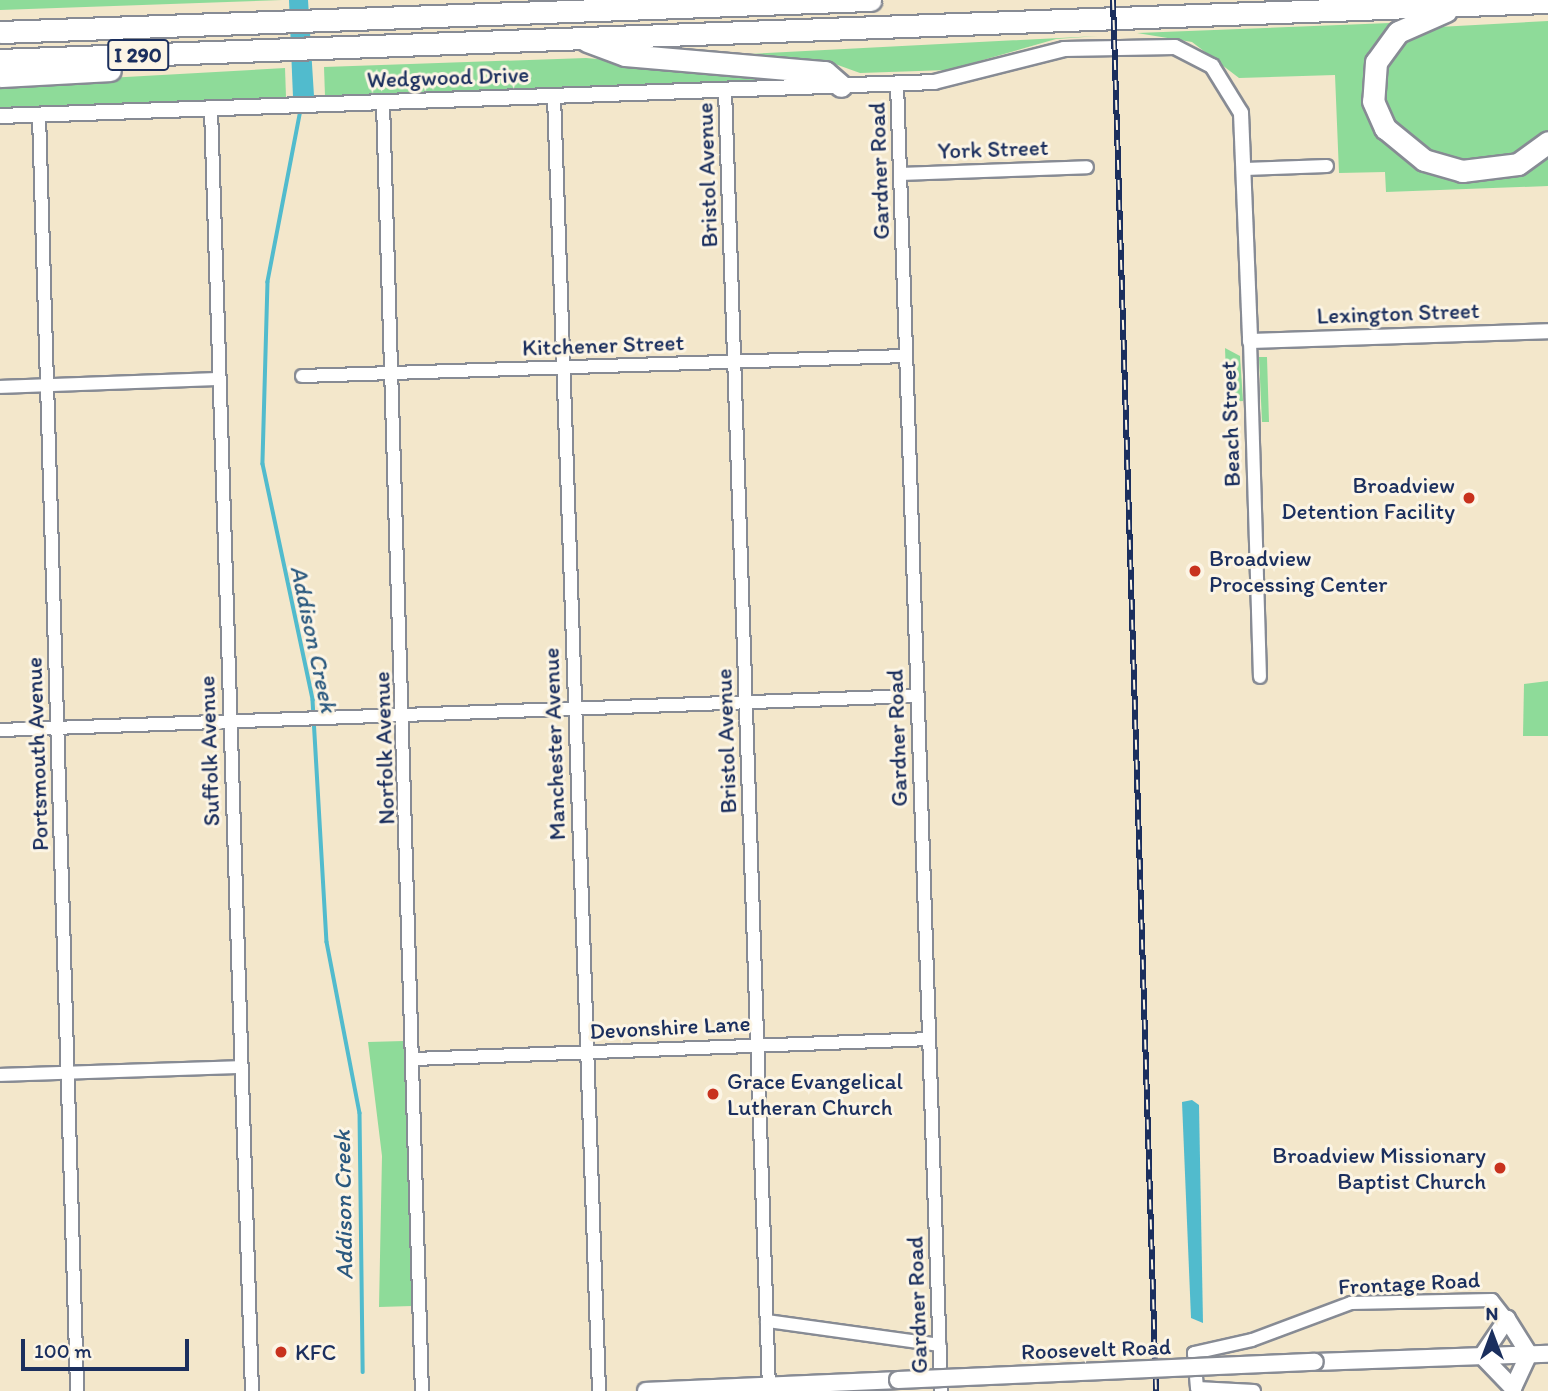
<!DOCTYPE html>
<style>
body{margin:0}
#map{position:relative;width:1548px;height:1391px;overflow:hidden;background:#f3e7cb;font-family:Itim,sans-serif}
div>[style]{position:absolute}
.green>*{inset:0;background:#8edb99}
.water>*{inset:0;background:#51bbcd}
.stream>*{height:3.5px;margin:-1.75px;padding:0 1.75px;transform-origin:1.75px;border-radius:1.75px;background:#51bbcd}
.roads{filter:drop-shadow(2px 0 #878b94) drop-shadow(-2px 0 #878b94) drop-shadow(0 2px #878b94) drop-shadow(0 -2px #878b94)}
.minor>*{height:12px;margin:-6px;padding:0 6px;transform-origin:6px;border-radius:6px;background:#fff}
.tertiary>*{height:14px;margin:-7px;padding:0 7px;transform-origin:7px;border-radius:7px;background:#fff}
.secondary>*{height:16px;margin:-8px;padding:0 8px;transform-origin:8px;border-radius:8px;background:#fff}
.motorway>*{height:21px;margin:-10.5px;padding:0 10.5px;transform-origin:10.5px;border-radius:10.5px;background:#fff}
.rail>*{height:6px;margin-top:-3px;transform-origin:0;background:repeating-linear-gradient(90deg,#fcf5e5 0 10px,#1b2f5e 0 20px);box-sizing:border-box;border-block:2px solid #1b2f5e}
.bridges{filter:drop-shadow(2px 0 #878b94) drop-shadow(-2px 0 #878b94) drop-shadow(0 2px #878b94) drop-shadow(0 -2px #878b94)}
.secondary-bridge>*{height:16px;margin:-8px;padding:0 8px;transform-origin:8px;border-radius:8px;background:#fff}
.dots>*{width:19px;height:19px;translate:-50% -50%;box-sizing:border-box;border:4px solid #fcf5e5;border-radius:50%}
span{translate:-50% -50%;white-space:nowrap;text-align:center;line-height:1.15;-webkit-text-stroke:6px #fcf5e5;paint-order:stroke}
.shield-label span{padding:2px 5px;background:#fcf5e5;border:2px solid;border-radius:5px;-webkit-text-stroke-width:0}
.shield-label{font-size:21px;color:#1b2f5e;font-weight:700}
.street-label{font-size:23px;color:#1b2f5e}
.poi-label{font-size:23px;color:#1b2f5e}
.right{translate:-100% -50%;text-align:right}
.left{translate:0 -50%;text-align:left}
.water-label{font-size:24px;color:#2b597f;font-style:italic}
.north{position:absolute;left:1457px;top:1300px;width:70px;height:70px;-webkit-text-stroke:5px #fcf5e5;paint-order:stroke;rotate:0deg;font-size:19px;font-weight:700;line-height:28px;text-align:center;color:#1b2f5e}
.north::after{content:'';display:block;margin:auto;width:24px;height:32px;background:#1b2f5e;clip-path:polygon(50% 0,100% 100%,50% 72%,0 100%)}
.scale{position:absolute;left:21px;top:1339px;width:168px;height:32px;box-sizing:border-box;border:4px solid #1b2f5e;border-top:0;padding-left:9px;font-size:21px;line-height:24px;white-space:nowrap;color:#1b2f5e;-webkit-text-stroke:5px #fcf5e5;paint-order:stroke}
</style>
<div id="map">
<div class="green">
<i style="clip-path:polygon(0 0,282px 0,0 10px)"></i>
<i style="clip-path:polygon(1548px 21px,1548px 132px,1520px 153px,1461px 161px,1426px 150px,1396px 126px,1383px 99px,1383px 74px,1398px 45px,1420px 28px)"></i>
<i style="clip-path:polygon(1390px 23px,1393px 31px,1366px 86px,1426px 166px,1548px 150px,1548px 186px,1386px 192px,1385px 172px,1339px 173px,1335px 75px,1239px 78px,1192px 42px,1137px 33px)"></i>
<i style="clip-path:polygon(1098px 36px,1056px 39px,948px 70px,860px 73px,835px 64px,710px 56px)"></i>
<i style="clip-path:polygon(586px 58px,825px 79px,325px 96px,324px 67px)"></i>
<i style="clip-path:polygon(285px 68px,286px 97px,272px 100px,0 110px,0 84px)"></i>
<i style="clip-path:polygon(1225px 348px,1240px 356px,1243px 401px,1227px 402px)"></i>
<i style="clip-path:polygon(1259px 357px,1267px 357px,1269px 422px,1262px 422px)"></i>
<i style="clip-path:polygon(1548px 681px,1548px 736px,1523px 736px,1524px 684px)"></i>
<i style="clip-path:polygon(404px 1041px,412px 1306px,379px 1307px,382px 1156px,368px 1042px)"></i>
</div>
<div class="water">
<i style="clip-path:polygon(289px 0,308px 0,314px 96px,293px 97px)"></i>
<i style="clip-path:polygon(1192px 1100px,1199px 1105px,1203px 1323px,1191px 1318px,1182px 1102px)"></i>
</div>
<div class="stream">
<i style="left:301px;top:110px;width:175px;rotate:100.9deg"></i>
<i style="left:268px;top:282px;width:182px;rotate:91.6deg"></i>
<i style="left:263px;top:464px;width:241px;rotate:78deg"></i>
<i style="left:313px;top:700px;width:242px;rotate:86.7deg"></i>
<i style="left:327px;top:942px;width:174px;rotate:79.1deg"></i>
<i style="left:360px;top:1113px;width:259px;rotate:89.3deg"></i>
</div>
<div class="roads">
<div class="minor">
<i style="left:897px;top:84px;width:1308px;rotate:88.07deg"></i>
<i style="left:725px;top:90px;width:1302px;rotate:88.06deg"></i>
<i style="left:554px;top:96px;width:1296px;rotate:88.01deg"></i>
<i style="left:383px;top:103px;width:1289px;rotate:88.27deg"></i>
<i style="left:211px;top:109px;width:1283px;rotate:88.17deg"></i>
<i style="left:39px;top:115px;width:1277px;rotate:88.29deg"></i>
<i style="left:1245px;top:169px;width:82px;rotate:-2.1deg"></i>
<i style="left:900px;top:174px;width:187px;rotate:-2.1deg"></i>
<i style="left:1250px;top:341px;width:336px;rotate:88.3deg"></i>
<i style="left:302px;top:376px;width:603px;rotate:-1.9deg"></i>
<i style="left:0;top:387px;width:218px;rotate:-2.1deg"></i>
<i style="left:0;top:730px;width:917px;rotate:-2.13deg"></i>
<i style="left:414px;top:1059px;width:515px;rotate:-2.22deg"></i>
<i style="left:0;top:1075px;width:239px;rotate:-1.9deg"></i>
<i style="left:767px;top:1321px;width:174px;rotate:7.9deg"></i>
<i style="left:1254px;top:1391px;width:57px;rotate:-177deg"></i>
<i style="left:1197px;top:1388px;width:35px;rotate:-95deg"></i>
<i style="left:1194px;top:1353px;width:59px;rotate:-12.6deg"></i>
<i style="left:1252px;top:1340px;width:106px;rotate:-20.5deg"></i>
<i style="left:1351px;top:1303px;width:141px;rotate:-1.2deg"></i>
<i style="left:1492px;top:1300px;width:24px;rotate:52deg"></i>
</div>
<div class="tertiary">
<i style="left:0;top:116px;width:935px;rotate:-2.08deg"></i>
<i style="left:934px;top:82px;width:134px;rotate:-14.2deg"></i>
<i style="left:1064px;top:49px;width:111px;rotate:-1deg"></i>
<i style="left:1175px;top:47px;width:42px;rotate:27.2deg"></i>
<i style="left:1212px;top:66px;width:55px;rotate:58.3deg"></i>
<i style="left:1241px;top:113px;width:228px;rotate:87.7deg"></i>
<i style="left:1250px;top:341px;width:298px;rotate:-1.9deg"></i>
</div>
<div class="secondary">
<i style="left:1507px;top:1319px;width:41px;rotate:57.8deg"></i>
<i style="left:1482px;top:1356px;width:45px;rotate:45.9deg"></i>
<i style="left:1513px;top:1388px;width:38px;rotate:-65deg"></i>
<i style="left:1482px;top:1356px;width:45px;rotate:-56deg"></i>
<i style="left:1315px;top:1362px;width:233px;rotate:-2deg"></i>
<i style="left:646px;top:1391px;width:252px;rotate:-2.5deg"></i>
</div>
<div class="motorway">
<i style="left:1446px;top:11px;width:52px;rotate:156.4deg"></i>
<i style="left:1398px;top:32px;width:37px;rotate:126deg"></i>
<i style="left:1376px;top:62px;width:39px;rotate:94deg"></i>
<i style="left:1373px;top:101px;width:30px;rotate:66deg"></i>
<i style="left:1385px;top:128px;width:50px;rotate:39.4deg"></i>
<i style="left:1424px;top:160px;width:40px;rotate:16deg"></i>
<i style="left:1462px;top:171px;width:56px;rotate:-7.1deg"></i>
<i style="left:1518px;top:164px;width:37px;rotate:-36deg"></i>
<i style="left:0;top:32px;width:871px;rotate:-2.11deg"></i>
<i style="left:587px;top:41px;width:40px;rotate:20.2deg"></i>
<i style="left:625px;top:55px;width:201px;rotate:4.9deg"></i>
<i style="left:825px;top:72px;width:21px;rotate:41deg"></i>
<i style="left:0;top:60px;width:1549px;rotate:-2.15deg"></i>
<i style="left:0;top:76px;width:110px;rotate:-3.1deg"></i>
</div>
</div>
<div class="rail">
<i style="left:1113px;top:0;width:1392px;rotate:88.23deg"></i>
</div>
<div class="bridges">
<div class="secondary-bridge">
<i style="left:898px;top:1380px;width:417px;rotate:-2.5deg"></i>
</div>
</div>
<div class="dots">
<i style="left:1469px;top:498px;background:#c8321e"></i>
<i style="left:1195px;top:571px;background:#c8321e"></i>
<i style="left:713px;top:1094px;background:#c8321e"></i>
<i style="left:1500px;top:1168px;background:#c8321e"></i>
<i style="left:281px;top:1352px;background:#c8321e"></i>
</div>
<div class="shield-label">
<span style="left:138px;top:55px">I 290</span>
</div>
<div class="street-label">
<span style="left:448px;top:77px;rotate:-2deg">Wedgwood Drive</span>
<span style="left:993px;top:149px;rotate:-2deg">York Street</span>
<span style="left:879px;top:171px;rotate:-92deg">Gardner Road</span>
<span style="left:707px;top:175px;rotate:-92deg">Bristol Avenue</span>
<span style="left:1398px;top:313px;rotate:-2deg">Lexington Street</span>
<span style="left:603px;top:345px;rotate:-2deg">Kitchener Street</span>
<span style="left:1230px;top:424px;rotate:-92deg">Beach Street</span>
<span style="left:897px;top:738px;rotate:-92deg">Gardner Road</span>
<span style="left:726px;top:741px;rotate:-92deg">Bristol Avenue</span>
<span style="left:554px;top:744px;rotate:-92deg">Manchester Avenue</span>
<span style="left:384px;top:748px;rotate:-92deg">Norfolk Avenue</span>
<span style="left:209px;top:751px;rotate:-92deg">Suffolk Avenue</span>
<span style="left:37px;top:754px;rotate:-92deg">Portsmouth Avenue</span>
<span style="left:670px;top:1027px;rotate:-3deg">Devonshire Lane</span>
<span style="left:1409px;top:1283px;rotate:-3deg">Frontage Road</span>
<span style="left:917px;top:1305px;rotate:-92deg">Gardner Road</span>
<span style="left:1096px;top:1349px;rotate:-2deg">Roosevelt Road</span>
</div>
<div class="poi-label">
<span class="right" style="left:1455px;top:498px">Broadview<br>Detention Facility</span>
<span class="left" style="left:1209px;top:571px">Broadview<br>Processing Center</span>
<span class="left" style="left:727px;top:1094px">Grace Evangelical<br>Lutheran Church</span>
<span class="right" style="left:1486px;top:1168px">Broadview Missionary<br>Baptist Church</span>
<span class="left" style="left:295px;top:1352px">KFC</span>
</div>
<div class="water-label">
<span style="left:314px;top:639px;rotate:78deg">Addison Creek</span>
<span style="left:343px;top:1205px;rotate:-91deg">Addison Creek</span>
</div>
<div class="north">N</div>
<div class="scale">100 m</div>
</div>
